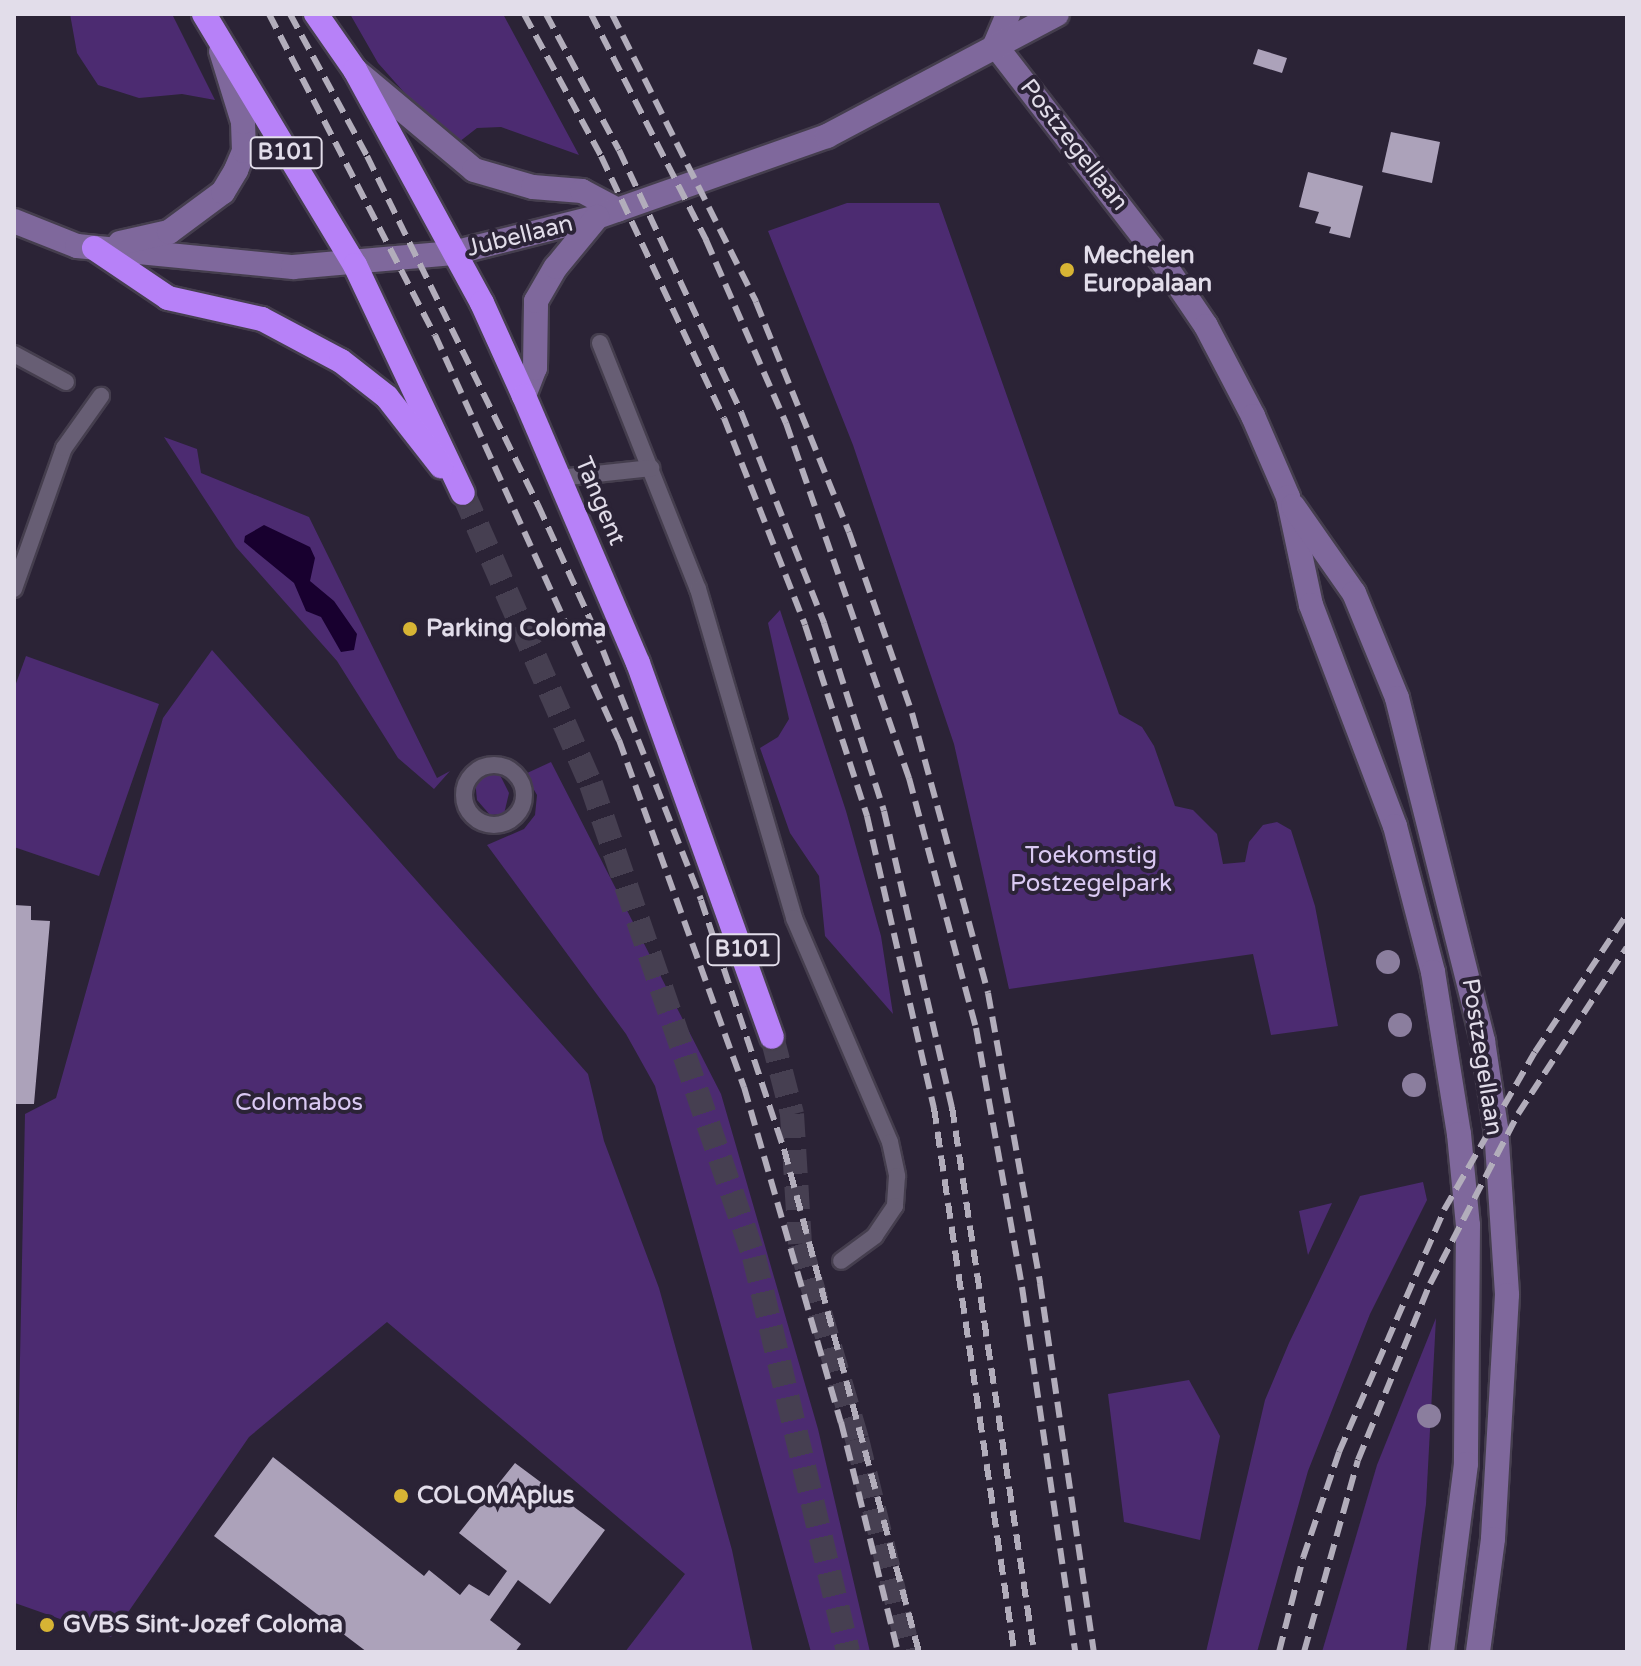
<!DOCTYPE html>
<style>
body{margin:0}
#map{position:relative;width:1641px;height:1666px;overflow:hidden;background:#2b2336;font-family:"Varela Round",sans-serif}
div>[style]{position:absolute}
.green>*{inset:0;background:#4c2b71}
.water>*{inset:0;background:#18002f}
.building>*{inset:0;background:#aca2ba}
.highway-tunnel>*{height:24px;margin-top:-12px;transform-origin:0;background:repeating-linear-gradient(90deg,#463f51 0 24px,transparent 0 36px)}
.roads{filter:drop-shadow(2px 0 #453e4e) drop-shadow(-2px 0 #453e4e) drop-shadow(0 2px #453e4e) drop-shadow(0 -2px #453e4e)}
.lane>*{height:16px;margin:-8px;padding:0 8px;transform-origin:8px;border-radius:8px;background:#675e74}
.lane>.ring{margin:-8px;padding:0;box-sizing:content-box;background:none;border:16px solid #675e74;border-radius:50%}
.secondary>*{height:24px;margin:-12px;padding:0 12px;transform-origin:12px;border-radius:12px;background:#7f689c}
.highway>*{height:24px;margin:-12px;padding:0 12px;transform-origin:12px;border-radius:12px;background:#b781f8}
.rail>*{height:6px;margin-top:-3px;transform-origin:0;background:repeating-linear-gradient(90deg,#b2adbb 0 16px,transparent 0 24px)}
.trees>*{width:24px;height:24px;margin:-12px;border-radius:50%;background:#8b7e9e}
.dots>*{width:22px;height:22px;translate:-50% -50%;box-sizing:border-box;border:4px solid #2b2336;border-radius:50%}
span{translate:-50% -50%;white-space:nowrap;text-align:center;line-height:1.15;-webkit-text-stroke:8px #2b2336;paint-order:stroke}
.shield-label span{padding:2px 6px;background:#2b2336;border:2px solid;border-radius:6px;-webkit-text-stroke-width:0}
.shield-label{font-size:22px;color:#e2ddea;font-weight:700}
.street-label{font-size:24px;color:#e2ddea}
.poi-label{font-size:24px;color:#e2ddea;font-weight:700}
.left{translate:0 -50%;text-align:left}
.park-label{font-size:24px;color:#dac9f3}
.frame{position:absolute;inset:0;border:16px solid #e2ddea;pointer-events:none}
</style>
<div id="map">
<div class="green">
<i style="clip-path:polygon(70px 14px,172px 14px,215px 100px,182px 94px,139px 98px,98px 85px,77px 53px)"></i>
<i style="clip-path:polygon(350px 14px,503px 14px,579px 155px,501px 127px,477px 128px,459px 142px,426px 117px,378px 63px)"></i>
<i style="clip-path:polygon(847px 203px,939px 203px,1119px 714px,1142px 727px,1154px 746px,1175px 806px,1193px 810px,1217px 834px,1223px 864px,1245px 862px,1249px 842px,1263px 825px,1277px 822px,1291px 830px,1315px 906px,1338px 1026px,1271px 1035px,1253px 954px,1009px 989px,954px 744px,853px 445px,768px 231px)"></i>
<i style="clip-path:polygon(164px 437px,197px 449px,201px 473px,309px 517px,437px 778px,450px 771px,434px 789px,398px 758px,337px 661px,236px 547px)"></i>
<i style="clip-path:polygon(780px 610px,846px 811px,881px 936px,893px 1014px,825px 936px,819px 876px,790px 833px,760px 748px,778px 737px,789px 719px,768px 623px)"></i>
<i style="clip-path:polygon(212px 650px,588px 1074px,604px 1141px,659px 1288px,732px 1550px,753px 1652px,625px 1652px,685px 1574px,387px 1322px,249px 1437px,111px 1637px,15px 1603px,25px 1114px,56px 1098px,163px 718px)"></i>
<i style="clip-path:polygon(26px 656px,159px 704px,99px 876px,14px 847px,14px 689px)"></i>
<i style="clip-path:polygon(551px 762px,721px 1094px,818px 1429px,870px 1652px,811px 1652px,655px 1086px,626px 1034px,487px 845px,524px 829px,535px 815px,537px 795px,525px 774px)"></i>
<i style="clip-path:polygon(483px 773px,500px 775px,509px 793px,504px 814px,490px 815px,477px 800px,475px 780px)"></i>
<i style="clip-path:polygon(1423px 1182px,1427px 1200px,1370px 1314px,1308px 1471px,1257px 1652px,1206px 1652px,1265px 1400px,1289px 1343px,1360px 1196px)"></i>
<i style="clip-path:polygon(1332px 1203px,1308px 1255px,1299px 1211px)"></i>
<i style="clip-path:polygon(1436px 1318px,1426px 1504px,1406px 1652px,1322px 1652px,1377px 1465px)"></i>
<i style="clip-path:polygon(1189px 1380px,1220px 1436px,1200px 1540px,1124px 1522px,1108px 1394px)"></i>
</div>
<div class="water">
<i style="clip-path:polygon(264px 525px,310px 547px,315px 558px,310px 581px,334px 601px,357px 634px,354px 650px,341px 652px,321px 617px,306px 611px,294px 583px,244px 542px,245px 536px)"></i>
</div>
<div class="building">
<i style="clip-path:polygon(1258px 49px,1287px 58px,1282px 73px,1253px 64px)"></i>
<i style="clip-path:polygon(1391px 132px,1440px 142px,1432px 183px,1382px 172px)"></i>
<i style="clip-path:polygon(1308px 172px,1363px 186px,1350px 238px,1329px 233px,1331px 227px,1315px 223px,1319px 212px,1299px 207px)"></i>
<i style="clip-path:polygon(14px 905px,31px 906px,31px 920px,50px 921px,34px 1104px,14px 1104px)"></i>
<i style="clip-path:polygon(273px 1457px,424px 1576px,429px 1570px,460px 1595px,469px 1584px,489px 1596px,507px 1571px,459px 1533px,515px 1463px,605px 1530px,550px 1604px,518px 1580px,490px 1620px,521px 1644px,515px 1652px,367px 1652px,214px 1536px)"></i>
</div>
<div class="highway-tunnel">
<i style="left:463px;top:493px;width:318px;rotate:66.3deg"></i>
<i style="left:591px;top:784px;width:500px;rotate:70.99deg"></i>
<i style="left:754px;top:1257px;width:406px;rotate:76.6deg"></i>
<i style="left:772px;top:1037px;width:80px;rotate:75.4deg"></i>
<i style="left:792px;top:1114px;width:130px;rotate:86.5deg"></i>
<i style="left:800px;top:1244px;width:203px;rotate:73.7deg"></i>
<i style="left:857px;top:1439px;width:219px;rotate:76.3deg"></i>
</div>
<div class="roads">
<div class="lane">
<i style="left:600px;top:343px;width:265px;rotate:68.3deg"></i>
<i style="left:698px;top:589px;width:343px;rotate:73.7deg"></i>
<i style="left:794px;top:918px;width:244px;rotate:66.8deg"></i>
<i style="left:890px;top:1142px;width:35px;rotate:78deg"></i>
<i style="left:897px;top:1176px;width:30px;rotate:94deg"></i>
<i style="left:895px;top:1206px;width:36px;rotate:124deg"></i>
<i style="left:875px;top:1236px;width:42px;rotate:143.7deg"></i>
<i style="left:14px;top:354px;width:59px;rotate:28.3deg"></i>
<i style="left:559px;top:478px;width:93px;rotate:-6.2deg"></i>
<i style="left:14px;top:589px;width:150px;rotate:-70.5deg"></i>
<i style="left:64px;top:448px;width:64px;rotate:-54.6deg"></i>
<i class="ring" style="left:464px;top:765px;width:44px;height:44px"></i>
</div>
<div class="secondary">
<i style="left:995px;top:45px;width:273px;rotate:52.3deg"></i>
<i style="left:1162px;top:261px;width:78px;rotate:55.9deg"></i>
<i style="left:1206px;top:326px;width:102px;rotate:62.4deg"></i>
<i style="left:1253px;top:416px;width:88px;rotate:66.6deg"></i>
<i style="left:1288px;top:497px;width:110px;rotate:78deg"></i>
<i style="left:1311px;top:605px;width:236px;rotate:69.2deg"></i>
<i style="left:1395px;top:826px;width:151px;rotate:75.4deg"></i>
<i style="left:1433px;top:972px;width:164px;rotate:80.9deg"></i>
<i style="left:1459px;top:1134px;width:91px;rotate:84.4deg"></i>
<i style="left:1468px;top:1225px;width:239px;rotate:90.5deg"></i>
<i style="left:1466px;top:1464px;width:190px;rotate:97.3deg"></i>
<i style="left:995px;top:45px;width:34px;rotate:-67deg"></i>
<i style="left:355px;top:70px;width:155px;rotate:40deg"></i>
<i style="left:474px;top:170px;width:61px;rotate:16.1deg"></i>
<i style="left:533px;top:187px;width:49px;rotate:4.7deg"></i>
<i style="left:582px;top:191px;width:40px;rotate:28deg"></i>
<i style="left:14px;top:221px;width:68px;rotate:21.6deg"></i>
<i style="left:77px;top:246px;width:217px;rotate:5.6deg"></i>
<i style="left:293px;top:267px;width:161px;rotate:-5deg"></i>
<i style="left:453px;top:253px;width:148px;rotate:-14deg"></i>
<i style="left:597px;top:217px;width:244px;rotate:-19.4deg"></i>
<i style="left:827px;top:136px;width:260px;rotate:-27.9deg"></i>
<i style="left:120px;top:243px;width:50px;rotate:-12.7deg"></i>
<i style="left:169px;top:232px;width:67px;rotate:-36.5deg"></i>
<i style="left:223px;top:192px;width:26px;rotate:-59deg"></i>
<i style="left:236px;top:170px;width:21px;rotate:-67deg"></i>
<i style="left:244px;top:151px;width:29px;rotate:-92deg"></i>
<i style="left:243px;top:122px;width:74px;rotate:-107.2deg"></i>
<i style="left:524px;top:396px;width:30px;rotate:-69deg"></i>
<i style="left:535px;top:368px;width:67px;rotate:-89.1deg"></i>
<i style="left:536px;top:301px;width:39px;rotate:-60deg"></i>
<i style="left:556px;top:267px;width:65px;rotate:-50.6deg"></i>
<i style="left:1293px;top:506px;width:106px;rotate:55deg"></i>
<i style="left:1354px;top:593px;width:113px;rotate:67.7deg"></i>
<i style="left:1397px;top:698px;width:354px;rotate:75.9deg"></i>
<i style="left:1483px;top:1041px;width:88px;rotate:81.5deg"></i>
<i style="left:1496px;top:1128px;width:167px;rotate:86.2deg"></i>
<i style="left:1507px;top:1295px;width:244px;rotate:93.3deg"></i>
<i style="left:1493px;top:1539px;width:114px;rotate:97.6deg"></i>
</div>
<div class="highway">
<i style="left:204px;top:14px;width:293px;rotate:59deg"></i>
<i style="left:355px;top:265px;width:252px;rotate:64.7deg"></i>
<i style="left:316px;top:14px;width:68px;rotate:55.1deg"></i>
<i style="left:355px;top:70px;width:265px;rotate:61.4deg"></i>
<i style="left:482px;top:303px;width:102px;rotate:65.7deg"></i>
<i style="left:524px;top:396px;width:290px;rotate:66.9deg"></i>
<i style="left:638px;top:663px;width:397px;rotate:70.3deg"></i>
<i style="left:94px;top:248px;width:89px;rotate:34deg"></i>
<i style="left:168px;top:298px;width:96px;rotate:12.6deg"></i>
<i style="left:262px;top:319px;width:89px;rotate:28deg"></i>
<i style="left:341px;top:361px;width:58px;rotate:38deg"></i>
<i style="left:387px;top:397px;width:88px;rotate:52deg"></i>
</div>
</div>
<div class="rail">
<i style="left:269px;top:14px;width:361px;rotate:62.7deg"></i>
<i style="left:435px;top:335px;width:445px;rotate:65.6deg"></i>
<i style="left:619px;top:740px;width:369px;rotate:70.2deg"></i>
<i style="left:744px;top:1087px;width:349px;rotate:73.9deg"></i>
<i style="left:841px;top:1422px;width:237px;rotate:76.1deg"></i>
<i style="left:290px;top:14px;width:162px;rotate:61.5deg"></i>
<i style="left:367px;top:156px;width:389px;rotate:63.9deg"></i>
<i style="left:538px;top:505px;width:135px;rotate:65.5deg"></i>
<i style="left:594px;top:628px;width:292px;rotate:68.5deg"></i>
<i style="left:701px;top:900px;width:262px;rotate:71.6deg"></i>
<i style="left:784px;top:1149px;width:521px;rotate:74.98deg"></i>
<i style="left:524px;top:14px;width:162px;rotate:61.5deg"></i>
<i style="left:601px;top:156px;width:289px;rotate:64.9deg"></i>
<i style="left:724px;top:418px;width:222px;rotate:68.6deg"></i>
<i style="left:805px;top:625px;width:201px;rotate:72deg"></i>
<i style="left:867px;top:816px;width:300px;rotate:77.1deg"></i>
<i style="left:934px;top:1108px;width:548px;rotate:81.6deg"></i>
<i style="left:546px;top:14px;width:154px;rotate:61.8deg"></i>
<i style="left:619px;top:150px;width:289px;rotate:65deg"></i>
<i style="left:741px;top:412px;width:227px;rotate:68.5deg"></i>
<i style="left:824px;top:623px;width:197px;rotate:72.3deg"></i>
<i style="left:884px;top:811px;width:304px;rotate:77.1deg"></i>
<i style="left:952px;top:1107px;width:551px;rotate:81.44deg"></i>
<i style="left:591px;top:14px;width:254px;rotate:63deg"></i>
<i style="left:706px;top:240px;width:200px;rotate:66.4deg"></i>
<i style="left:786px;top:423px;width:376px;rotate:70.9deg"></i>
<i style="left:909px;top:778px;width:259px;rotate:75deg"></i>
<i style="left:976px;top:1028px;width:263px;rotate:79.9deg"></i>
<i style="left:1022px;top:1287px;width:369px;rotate:81.7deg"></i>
<i style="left:612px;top:14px;width:322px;rotate:63.4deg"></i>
<i style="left:756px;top:302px;width:248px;rotate:68deg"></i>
<i style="left:849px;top:532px;width:192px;rotate:70.8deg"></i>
<i style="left:912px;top:713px;width:290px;rotate:74.8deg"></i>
<i style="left:988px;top:993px;width:295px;rotate:79.8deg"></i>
<i style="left:1040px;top:1283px;width:373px;rotate:81.7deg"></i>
<i style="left:1279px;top:1652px;width:97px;rotate:-75.7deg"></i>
<i style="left:1303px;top:1558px;width:112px;rotate:-71.2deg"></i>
<i style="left:1339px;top:1452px;width:264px;rotate:-66.5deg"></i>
<i style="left:1444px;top:1210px;width:182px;rotate:-60.1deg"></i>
<i style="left:1535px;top:1052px;width:166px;rotate:-56.3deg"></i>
<i style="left:1304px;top:1652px;width:199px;rotate:-74.3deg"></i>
<i style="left:1358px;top:1460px;width:190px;rotate:-67.8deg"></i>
<i style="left:1430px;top:1284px;width:191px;rotate:-62.6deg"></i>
<i style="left:1518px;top:1114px;width:199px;rotate:-56.9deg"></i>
</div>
<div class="trees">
<i style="left:1388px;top:962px"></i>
<i style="left:1400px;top:1025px"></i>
<i style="left:1414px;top:1085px"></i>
<i style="left:1429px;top:1416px"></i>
</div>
<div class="dots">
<i style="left:1067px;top:270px;background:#d7b434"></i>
<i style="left:410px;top:629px;background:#d7b434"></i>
<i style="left:401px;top:1496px;background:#d7b434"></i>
<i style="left:47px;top:1625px;background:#d7b434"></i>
</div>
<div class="shield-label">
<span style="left:286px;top:153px">B101</span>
<span style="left:743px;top:950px">B101</span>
</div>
<div class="street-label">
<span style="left:1074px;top:145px;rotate:52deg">Postzegellaan</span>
<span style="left:520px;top:236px;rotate:-14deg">Jubellaan</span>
<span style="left:600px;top:501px;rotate:67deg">Tangent</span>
<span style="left:1482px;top:1057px;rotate:81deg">Postzegellaan</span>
</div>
<div class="poi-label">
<span class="left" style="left:1083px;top:270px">Mechelen<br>Europalaan</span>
<span class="left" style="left:426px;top:629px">Parking Coloma</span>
<span class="left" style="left:417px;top:1496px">COLOMAplus</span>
<span class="left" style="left:63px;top:1625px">GVBS Sint-Jozef Coloma</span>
</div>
<div class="park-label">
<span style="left:1091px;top:870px">Toekomstig<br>Postzegelpark</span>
<span style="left:299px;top:1103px">Colomabos</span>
</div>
<div class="frame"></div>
</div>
